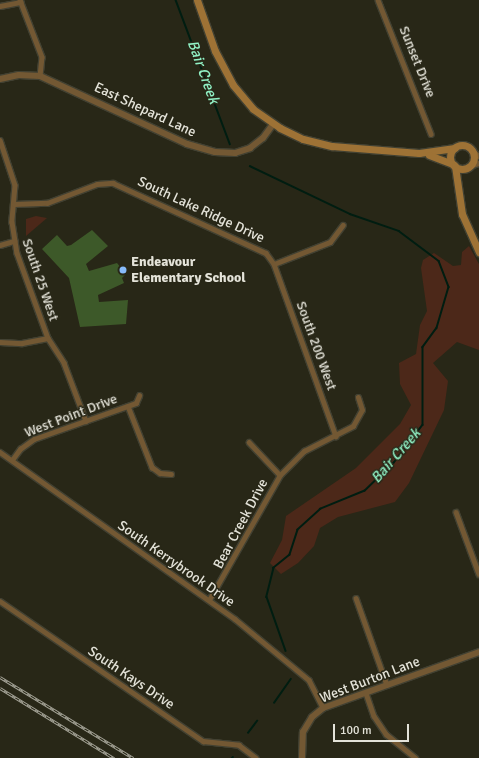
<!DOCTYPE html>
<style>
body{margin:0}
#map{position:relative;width:479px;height:758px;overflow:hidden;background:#282717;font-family:Signika,sans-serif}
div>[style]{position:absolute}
.green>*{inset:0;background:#4c2819}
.stream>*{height:1.5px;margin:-0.75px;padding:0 0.75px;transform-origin:0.75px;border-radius:0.75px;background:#001d11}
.building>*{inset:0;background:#3d5929}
.roads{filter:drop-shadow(1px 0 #424132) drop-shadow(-1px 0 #424132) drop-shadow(0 1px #424132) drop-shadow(0 -1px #424132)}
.minor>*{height:4.5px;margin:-2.25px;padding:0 2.25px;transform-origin:2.25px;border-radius:2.25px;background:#735833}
.tertiary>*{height:6px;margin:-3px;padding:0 3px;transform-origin:3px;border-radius:3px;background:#735833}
.secondary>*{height:7px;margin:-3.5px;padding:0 3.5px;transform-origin:3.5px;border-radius:3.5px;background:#9e7235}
.secondary>.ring{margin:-3.5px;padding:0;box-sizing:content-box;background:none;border:7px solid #9e7235;border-radius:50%}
.rail>*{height:3px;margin-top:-1.5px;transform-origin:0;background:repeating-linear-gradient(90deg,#282717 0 4.5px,#a6a599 0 9px);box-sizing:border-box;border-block:1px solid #a6a599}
.dots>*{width:11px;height:11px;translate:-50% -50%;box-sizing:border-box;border:2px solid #282717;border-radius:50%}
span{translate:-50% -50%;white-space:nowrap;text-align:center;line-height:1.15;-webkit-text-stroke:3px #282717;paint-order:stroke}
.street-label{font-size:14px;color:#e4e3d9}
.poi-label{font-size:14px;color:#e4e3d9;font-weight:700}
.left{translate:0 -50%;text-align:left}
.water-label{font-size:15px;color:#91f1c5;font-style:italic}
.scale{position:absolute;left:333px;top:724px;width:76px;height:18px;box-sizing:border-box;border:2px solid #e4e3d9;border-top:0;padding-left:5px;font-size:12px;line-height:14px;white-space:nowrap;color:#e4e3d9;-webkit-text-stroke:3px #282717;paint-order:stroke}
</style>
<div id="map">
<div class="green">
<i style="clip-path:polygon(36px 216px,47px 218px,26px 236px,26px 219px)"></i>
<i style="clip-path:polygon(469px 246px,479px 264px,479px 350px,457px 342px,433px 363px,448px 381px,444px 410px,409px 483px,395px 502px,338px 517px,320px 528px,314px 546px,298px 563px,281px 574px,270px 563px,282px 540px,286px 516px,356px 468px,400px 424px,411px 405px,400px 384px,399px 363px,416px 354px,420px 325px,427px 311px,421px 268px,423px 260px,434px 253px,453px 266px,461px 265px,462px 252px)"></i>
</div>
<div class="stream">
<i style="left:176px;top:0;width:154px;rotate:69.4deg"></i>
<i style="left:250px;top:166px;width:111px;rotate:25.6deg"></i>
<i style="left:350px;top:214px;width:52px;rotate:19.1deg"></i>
<i style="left:399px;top:231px;width:50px;rotate:36.9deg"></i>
<i style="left:439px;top:261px;width:28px;rotate:69deg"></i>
<i style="left:449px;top:287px;width:43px;rotate:106.3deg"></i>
<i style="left:437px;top:328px;width:24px;rotate:126deg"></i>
<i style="left:423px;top:347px;width:78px;rotate:90deg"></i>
<i style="left:423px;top:425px;width:48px;rotate:127.3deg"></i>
<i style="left:394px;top:463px;width:40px;rotate:136deg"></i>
<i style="left:365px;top:491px;width:48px;rotate:157.8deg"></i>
<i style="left:321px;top:509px;width:31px;rotate:138deg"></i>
<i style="left:298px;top:530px;width:26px;rotate:108deg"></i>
<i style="left:290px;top:555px;width:21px;rotate:141deg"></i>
<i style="left:274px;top:568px;width:30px;rotate:104deg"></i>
<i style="left:267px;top:597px;width:57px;rotate:70.6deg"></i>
<i style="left:274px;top:703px;width:29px;rotate:-55deg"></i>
<i style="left:248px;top:733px;width:15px;rotate:-53deg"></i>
<i style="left:232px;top:758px;width:1px;rotate:-45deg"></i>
</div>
<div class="building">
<i style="clip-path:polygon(92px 230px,108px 246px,86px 264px,89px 271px,117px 263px,126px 274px,122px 278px,124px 283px,98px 295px,99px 302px,128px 300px,126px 324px,80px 327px,69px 278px,42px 249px,57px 235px,67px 246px,71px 245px)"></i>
</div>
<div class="roads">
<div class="minor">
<i style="left:20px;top:0;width:61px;rotate:68.9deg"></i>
<i style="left:42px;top:57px;width:19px;rotate:96deg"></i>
<i style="left:378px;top:0;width:144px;rotate:68.4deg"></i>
<i style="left:0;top:6px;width:21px;rotate:-11deg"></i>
<i style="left:0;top:140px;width:47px;rotate:71.6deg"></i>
<i style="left:15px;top:185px;width:37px;rotate:95deg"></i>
<i style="left:12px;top:222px;width:31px;rotate:81deg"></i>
<i style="left:17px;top:253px;width:90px;rotate:70deg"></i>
<i style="left:48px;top:338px;width:30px;rotate:57deg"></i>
<i style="left:64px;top:363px;width:62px;rotate:69.2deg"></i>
<i style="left:471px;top:150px;width:10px;rotate:37deg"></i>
<i style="left:469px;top:166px;width:10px;rotate:-17deg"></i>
<i style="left:14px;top:204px;width:33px;rotate:-2deg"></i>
<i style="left:47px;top:203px;width:53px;rotate:-20.8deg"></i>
<i style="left:97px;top:184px;width:16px;rotate:-4deg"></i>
<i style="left:113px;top:183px;width:168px;rotate:24.6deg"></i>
<i style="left:266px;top:253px;width:14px;rotate:54deg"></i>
<i style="left:274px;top:264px;width:183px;rotate:70.2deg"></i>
<i style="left:0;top:245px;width:15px;rotate:-16deg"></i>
<i style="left:274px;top:264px;width:60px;rotate:-21.4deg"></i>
<i style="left:330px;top:242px;width:21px;rotate:-53deg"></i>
<i style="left:0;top:342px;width:22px;rotate:3deg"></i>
<i style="left:22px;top:343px;width:26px;rotate:-11deg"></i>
<i style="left:128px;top:406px;width:66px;rotate:68.5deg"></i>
<i style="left:152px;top:467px;width:10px;rotate:37deg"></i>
<i style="left:160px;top:473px;width:11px;rotate:5deg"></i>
<i style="left:249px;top:442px;width:45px;rotate:46.8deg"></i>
<i style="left:0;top:452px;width:288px;rotate:35.4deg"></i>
<i style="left:235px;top:619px;width:96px;rotate:39.5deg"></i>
<i style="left:309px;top:680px;width:31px;rotate:63deg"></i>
<i style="left:12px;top:460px;width:14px;rotate:-54deg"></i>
<i style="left:20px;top:449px;width:17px;rotate:-36deg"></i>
<i style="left:34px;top:439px;width:108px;rotate:-19.4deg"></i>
<i style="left:136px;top:403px;width:8px;rotate:-67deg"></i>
<i style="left:456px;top:512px;width:66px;rotate:69.6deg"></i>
<i style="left:356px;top:598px;width:92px;rotate:70.4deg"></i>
<i style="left:209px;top:600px;width:144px;rotate:-60.4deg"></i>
<i style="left:280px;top:475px;width:34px;rotate:-45deg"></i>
<i style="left:304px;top:451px;width:55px;rotate:-27deg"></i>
<i style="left:353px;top:426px;width:18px;rotate:-61deg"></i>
<i style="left:362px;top:410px;width:13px;rotate:-108deg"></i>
<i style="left:0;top:601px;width:247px;rotate:34.6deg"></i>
<i style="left:203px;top:741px;width:36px;rotate:6deg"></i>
<i style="left:239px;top:745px;width:21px;rotate:37deg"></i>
<i style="left:366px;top:693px;width:24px;rotate:71deg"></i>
<i style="left:374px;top:716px;width:22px;rotate:56deg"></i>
<i style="left:386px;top:734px;width:38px;rotate:39deg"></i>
</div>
<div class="tertiary">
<i style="left:0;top:79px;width:19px;rotate:-12deg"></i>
<i style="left:19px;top:75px;width:21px;rotate:3deg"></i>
<i style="left:40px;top:76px;width:162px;rotate:24.8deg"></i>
<i style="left:187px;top:144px;width:29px;rotate:16deg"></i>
<i style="left:215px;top:152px;width:20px;rotate:3deg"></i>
<i style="left:235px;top:153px;width:16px;rotate:-18deg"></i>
<i style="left:250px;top:148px;width:16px;rotate:-38deg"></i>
<i style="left:263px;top:138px;width:17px;rotate:-54deg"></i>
<i style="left:302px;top:758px;width:26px;rotate:-88deg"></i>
<i style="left:303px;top:732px;width:17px;rotate:-59deg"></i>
<i style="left:312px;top:717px;width:14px;rotate:-39deg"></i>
<i style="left:323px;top:708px;width:166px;rotate:-19.7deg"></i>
</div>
<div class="secondary">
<i style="left:197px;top:0;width:54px;rotate:70.6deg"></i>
<i style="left:215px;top:51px;width:38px;rotate:62deg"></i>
<i style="left:233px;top:85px;width:31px;rotate:50deg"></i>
<i style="left:253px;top:109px;width:33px;rotate:35deg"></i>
<i style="left:280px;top:128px;width:25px;rotate:26deg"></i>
<i style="left:303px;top:139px;width:30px;rotate:14deg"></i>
<i style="left:332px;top:146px;width:87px;rotate:4.6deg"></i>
<i style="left:419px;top:153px;width:36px;rotate:-8deg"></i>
<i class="ring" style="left:450px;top:145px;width:17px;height:17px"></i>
<i style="left:429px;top:155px;width:26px;rotate:21deg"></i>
<i style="left:455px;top:166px;width:49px;rotate:81.7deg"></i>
<i style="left:462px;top:214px;width:42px;rotate:65.9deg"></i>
</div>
</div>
<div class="rail">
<i style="left:0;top:677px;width:156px;rotate:31.3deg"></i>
<i style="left:0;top:688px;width:134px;rotate:31.6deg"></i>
</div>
<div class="dots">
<i style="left:123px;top:270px;background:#87bbfb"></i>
</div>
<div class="street-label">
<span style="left:417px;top:62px;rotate:68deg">Sunset Drive</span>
<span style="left:145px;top:110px;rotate:25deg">East Shepard Lane</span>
<span style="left:201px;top:210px;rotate:25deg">South Lake Ridge Drive</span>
<span style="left:40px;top:280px;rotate:71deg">South 25 West</span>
<span style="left:316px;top:346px;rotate:70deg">South 200 West</span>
<span style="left:71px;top:416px;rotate:-21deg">West Point Drive</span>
<span style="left:241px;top:524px;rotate:-62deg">Bear Creek Drive</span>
<span style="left:176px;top:564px;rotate:35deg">South Kerrybrook Drive</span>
<span style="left:131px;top:678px;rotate:34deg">South Kays Drive</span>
<span style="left:370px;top:680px;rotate:-21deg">West Burton Lane</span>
</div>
<div class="poi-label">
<span class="left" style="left:131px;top:270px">Endeavour<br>Elementary School</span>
</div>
<div class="water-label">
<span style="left:203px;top:72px;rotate:70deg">Bair Creek</span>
<span style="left:396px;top:456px;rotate:-49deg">Bair Creek</span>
</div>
<div class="scale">100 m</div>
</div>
